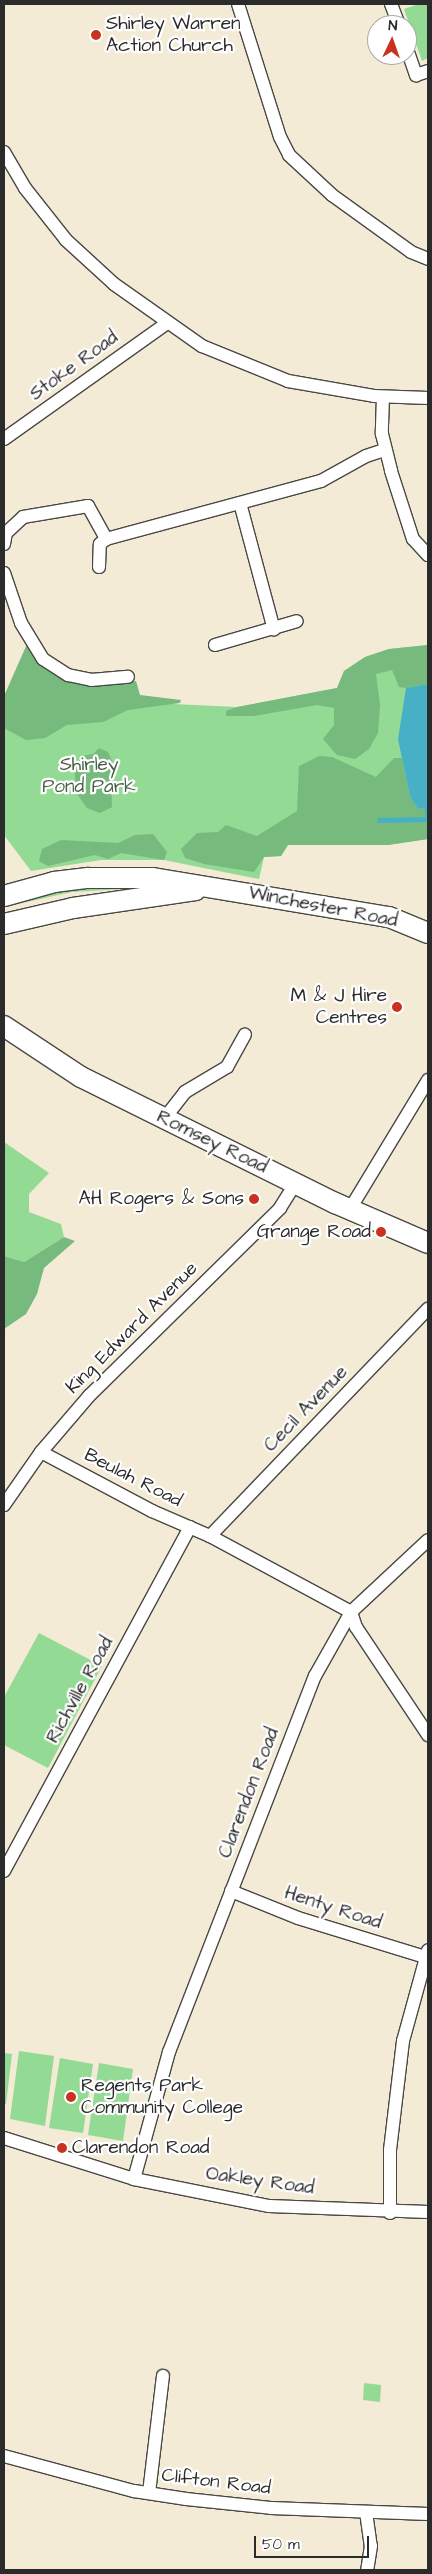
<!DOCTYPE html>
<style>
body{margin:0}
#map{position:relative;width:432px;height:2574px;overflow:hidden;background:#f4ebd6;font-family:"Architects Daughter",sans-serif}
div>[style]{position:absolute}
.green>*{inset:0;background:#93da94}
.forest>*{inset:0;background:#76ba7e}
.water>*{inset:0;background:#47b0c6}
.stream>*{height:4.5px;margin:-2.25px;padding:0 2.25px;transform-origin:2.25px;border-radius:2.25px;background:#47b0c6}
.roads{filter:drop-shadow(1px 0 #494845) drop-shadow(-1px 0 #494845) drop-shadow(0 1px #494845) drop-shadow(0 -1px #494845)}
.minor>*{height:12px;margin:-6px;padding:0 6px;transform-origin:6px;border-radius:6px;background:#fff}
.primary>*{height:20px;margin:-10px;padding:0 10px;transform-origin:10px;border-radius:10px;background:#fff}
.dots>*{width:14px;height:14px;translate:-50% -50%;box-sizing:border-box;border:2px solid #fff;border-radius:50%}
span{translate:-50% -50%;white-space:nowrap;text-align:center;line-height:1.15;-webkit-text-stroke:4.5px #fff;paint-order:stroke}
.poi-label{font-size:19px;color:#2b2b2b}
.left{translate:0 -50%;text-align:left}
.right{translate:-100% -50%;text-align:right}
.street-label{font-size:19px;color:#2b2b2b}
.park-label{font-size:19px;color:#4a604a}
.frame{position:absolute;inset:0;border:5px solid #2b2b2b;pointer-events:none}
.north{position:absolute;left:367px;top:15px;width:50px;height:50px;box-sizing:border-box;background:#fff;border:1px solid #aaa;border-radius:50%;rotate:3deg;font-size:14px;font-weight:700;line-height:20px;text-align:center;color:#2b2b2b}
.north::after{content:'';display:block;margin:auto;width:18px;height:22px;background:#c8321e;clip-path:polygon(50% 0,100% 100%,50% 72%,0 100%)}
.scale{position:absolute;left:254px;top:2536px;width:115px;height:22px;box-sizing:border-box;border:2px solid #2b2b2b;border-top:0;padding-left:6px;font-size:15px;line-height:18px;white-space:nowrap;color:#2b2b2b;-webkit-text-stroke:4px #fff;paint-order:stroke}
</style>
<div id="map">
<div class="green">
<i style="clip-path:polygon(419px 4px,428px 4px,428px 58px,422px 61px,404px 9px)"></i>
<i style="clip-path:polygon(428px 645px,428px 839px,388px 845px,288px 845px,281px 856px,264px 857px,259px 879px,164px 860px,101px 860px,31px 871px,4px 835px,4px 696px,237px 707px,337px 688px,344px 671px,365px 657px,389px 649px)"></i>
<i style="clip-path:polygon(80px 888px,141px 888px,72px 892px,4px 907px,53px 892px)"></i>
<i style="clip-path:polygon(4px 1142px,49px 1173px,29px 1194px,29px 1212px,61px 1224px,64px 1237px,24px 1262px,4px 1256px)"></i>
<i style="clip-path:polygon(39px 1633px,102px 1666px,48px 1768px,4px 1745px,4px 1697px)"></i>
<i style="clip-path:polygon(19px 2051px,54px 2056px,45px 2126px,10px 2119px)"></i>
<i style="clip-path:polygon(4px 2053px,12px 2054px,6px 2104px,4px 2104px)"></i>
<i style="clip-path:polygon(60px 2058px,93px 2064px,83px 2133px,49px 2128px)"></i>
<i style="clip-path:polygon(99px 2063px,133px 2069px,123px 2141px,88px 2135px)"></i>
<i style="clip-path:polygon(364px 2383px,381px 2385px,380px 2402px,363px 2400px)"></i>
</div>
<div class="forest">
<i style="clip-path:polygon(27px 644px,92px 684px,136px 681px,140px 695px,181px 700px,180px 703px,128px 710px,103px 722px,67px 725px,45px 738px,26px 740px,4px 728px,4px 696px)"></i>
<i style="clip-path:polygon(428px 645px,428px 684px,406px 688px,399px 687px,392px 670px,376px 674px,380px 705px,378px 733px,369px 749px,355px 759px,337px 755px,323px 739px,334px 725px,334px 708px,317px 705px,254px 716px,226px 716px,226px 711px,237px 707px,337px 688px,344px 671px,365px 657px,389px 649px)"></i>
<i style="clip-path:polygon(99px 748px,108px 752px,115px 767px,111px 775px,112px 807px,100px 813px,87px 808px,77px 794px,74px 768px,82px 756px,93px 754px)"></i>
<i style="clip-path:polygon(319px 756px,332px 757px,376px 777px,394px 758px,402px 758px,410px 796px,418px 809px,428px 808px,428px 839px,388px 845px,288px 845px,281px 856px,264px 857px,254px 872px,204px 864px,185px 858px,181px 849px,197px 833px,218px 832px,226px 825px,257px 836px,297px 811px,299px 766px)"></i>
<i style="clip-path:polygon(153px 834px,167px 852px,164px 860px,121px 853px,108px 859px,95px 855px,48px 866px,39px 861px,42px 849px,61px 840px,118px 843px,135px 835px)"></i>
<i style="clip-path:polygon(64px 1237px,75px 1241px,44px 1268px,37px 1294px,26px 1314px,4px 1329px,4px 1256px,24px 1262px)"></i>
</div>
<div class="water">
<i style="clip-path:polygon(428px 684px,428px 808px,418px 809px,410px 796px,398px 739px,406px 688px)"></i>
</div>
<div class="stream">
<i style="left:427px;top:808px;width:7px;rotate:82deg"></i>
<i style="left:379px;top:820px;width:49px;rotate:-1.2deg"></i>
</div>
<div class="roads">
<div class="minor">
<i style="left:238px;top:4px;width:139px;rotate:72.5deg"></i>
<i style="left:280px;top:137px;width:20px;rotate:63deg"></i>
<i style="left:289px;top:155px;width:59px;rotate:42.9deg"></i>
<i style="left:332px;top:195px;width:97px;rotate:35.8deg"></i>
<i style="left:411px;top:252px;width:18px;rotate:22deg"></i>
<i style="left:391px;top:4px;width:22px;rotate:69deg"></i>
<i style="left:407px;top:49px;width:28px;rotate:71deg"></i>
<i style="left:416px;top:75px;width:13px;rotate:-18deg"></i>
<i style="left:4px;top:152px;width:42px;rotate:59.7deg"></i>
<i style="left:25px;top:188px;width:66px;rotate:51.7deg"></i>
<i style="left:66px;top:240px;width:65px;rotate:42.5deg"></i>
<i style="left:114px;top:284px;width:108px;rotate:35.2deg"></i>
<i style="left:202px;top:346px;width:93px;rotate:22.1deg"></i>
<i style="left:288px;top:381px;width:87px;rotate:9.9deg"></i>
<i style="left:374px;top:396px;width:54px;rotate:2.1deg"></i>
<i style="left:383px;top:397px;width:37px;rotate:92deg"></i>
<i style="left:382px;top:434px;width:38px;rotate:76deg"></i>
<i style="left:391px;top:471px;width:71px;rotate:72.1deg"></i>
<i style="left:413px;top:539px;width:22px;rotate:47deg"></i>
<i style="left:4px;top:439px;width:200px;rotate:-35.4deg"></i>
<i style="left:240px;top:503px;width:131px;rotate:75deg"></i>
<i style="left:4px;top:544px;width:11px;rotate:-80deg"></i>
<i style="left:6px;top:533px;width:23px;rotate:-43deg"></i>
<i style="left:23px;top:517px;width:66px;rotate:-9.6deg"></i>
<i style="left:88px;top:506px;width:38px;rotate:61deg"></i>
<i style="left:99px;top:567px;width:23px;rotate:-88deg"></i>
<i style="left:100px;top:544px;width:8px;rotate:-40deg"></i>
<i style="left:106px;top:539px;width:223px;rotate:-15.1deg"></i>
<i style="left:321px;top:481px;width:51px;rotate:-29.1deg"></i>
<i style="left:366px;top:456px;width:20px;rotate:-18deg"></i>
<i style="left:4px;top:573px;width:53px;rotate:71.2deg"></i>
<i style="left:21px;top:623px;width:42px;rotate:58.6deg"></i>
<i style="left:43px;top:659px;width:30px;rotate:33deg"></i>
<i style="left:68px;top:675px;width:24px;rotate:12deg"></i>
<i style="left:91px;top:680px;width:37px;rotate:-5deg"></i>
<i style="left:215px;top:645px;width:85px;rotate:-16.3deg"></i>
<i style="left:164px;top:1119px;width:34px;rotate:-52deg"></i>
<i style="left:185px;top:1092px;width:49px;rotate:-30.8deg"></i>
<i style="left:227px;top:1067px;width:37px;rotate:-61deg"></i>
<i style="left:350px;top:1209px;width:151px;rotate:-58.8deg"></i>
<i style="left:41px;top:1452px;width:126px;rotate:28deg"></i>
<i style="left:152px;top:1511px;width:63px;rotate:23.3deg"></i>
<i style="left:210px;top:1536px;width:160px;rotate:28.3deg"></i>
<i style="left:351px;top:1612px;width:16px;rotate:72deg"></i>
<i style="left:356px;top:1627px;width:130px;rotate:56.3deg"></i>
<i style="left:4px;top:1505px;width:65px;rotate:-55.1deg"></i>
<i style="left:41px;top:1452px;width:74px;rotate:-49.4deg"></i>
<i style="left:89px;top:1396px;width:268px;rotate:-44.5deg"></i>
<i style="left:280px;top:1208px;width:28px;rotate:-58deg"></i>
<i style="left:210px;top:1536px;width:315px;rotate:-46.2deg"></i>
<i style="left:4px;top:1871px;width:391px;rotate:-61.6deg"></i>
<i style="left:231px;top:1891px;width:72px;rotate:21.9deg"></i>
<i style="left:298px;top:1918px;width:133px;rotate:17.1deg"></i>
<i style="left:4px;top:2138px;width:136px;rotate:17.5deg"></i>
<i style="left:134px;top:2179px;width:138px;rotate:11.3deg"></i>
<i style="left:269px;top:2206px;width:159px;rotate:2.2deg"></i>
<i style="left:134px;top:2179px;width:132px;rotate:-74.6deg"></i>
<i style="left:169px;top:2052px;width:403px;rotate:-68.8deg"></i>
<i style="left:315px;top:1676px;width:73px;rotate:-60.6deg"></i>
<i style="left:351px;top:1612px;width:105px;rotate:-43.1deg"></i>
<i style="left:390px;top:2213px;width:63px;rotate:-90deg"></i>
<i style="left:390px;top:2150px;width:110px;rotate:-83.2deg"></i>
<i style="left:403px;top:2041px;width:94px;rotate:-74.6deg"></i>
<i style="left:4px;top:2456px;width:135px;rotate:15.1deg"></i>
<i style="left:134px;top:2491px;width:53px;rotate:8.7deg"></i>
<i style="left:186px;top:2499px;width:85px;rotate:6deg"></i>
<i style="left:271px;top:2508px;width:157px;rotate:2.2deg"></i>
<i style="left:149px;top:2493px;width:118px;rotate:-83.2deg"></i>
<i style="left:366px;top:2512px;width:34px;rotate:82deg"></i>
<i style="left:371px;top:2546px;width:24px;rotate:99deg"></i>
</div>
<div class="primary">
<i style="left:4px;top:896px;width:52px;rotate:-15.6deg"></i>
<i style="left:54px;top:882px;width:34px;rotate:-7deg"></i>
<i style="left:88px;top:878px;width:65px"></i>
<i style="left:153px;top:878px;width:239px;rotate:9.4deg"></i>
<i style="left:389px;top:917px;width:42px;rotate:22.3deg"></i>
<i style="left:4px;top:924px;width:71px;rotate:-13.1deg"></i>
<i style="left:73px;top:908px;width:124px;rotate:-8.3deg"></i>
<i style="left:4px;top:1026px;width:92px;rotate:33.5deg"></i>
<i style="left:81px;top:1077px;width:284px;rotate:26.4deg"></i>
<i style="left:335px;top:1203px;width:101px;rotate:23.3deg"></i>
</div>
</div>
<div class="dots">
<i style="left:96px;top:35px;background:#c8321e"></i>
<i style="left:397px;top:1007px;background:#c8321e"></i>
<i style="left:254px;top:1199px;background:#c8321e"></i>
<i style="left:381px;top:1232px;background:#c8321e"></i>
<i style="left:71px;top:2097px;background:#c8321e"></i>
<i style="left:62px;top:2148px;background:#c8321e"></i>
</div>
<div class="poi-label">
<span class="left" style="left:106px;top:35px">Shirley Warren<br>Action Church</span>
<span class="right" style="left:387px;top:1007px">M &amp; J Hire<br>Centres</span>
<span class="right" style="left:244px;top:1199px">AH Rogers &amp; Sons</span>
<span class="right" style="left:371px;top:1232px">Grange Road</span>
<span class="left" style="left:81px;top:2097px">Regents Park<br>Community College</span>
<span class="left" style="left:72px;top:2148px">Clarendon Road</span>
</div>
<div class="street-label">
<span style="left:74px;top:366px;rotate:-36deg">Stoke Road</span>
<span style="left:323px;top:907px;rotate:11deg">Winchester Road</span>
<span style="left:212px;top:1142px;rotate:26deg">Romsey Road</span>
<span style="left:132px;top:1328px;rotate:-45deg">King Edward Avenue</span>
<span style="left:306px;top:1409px;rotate:-46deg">Cecil Avenue</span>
<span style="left:133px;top:1478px;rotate:27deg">Beulah Road</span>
<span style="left:80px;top:1690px;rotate:-61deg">Richville Road</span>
<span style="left:249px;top:1793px;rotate:-69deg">Clarendon Road</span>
<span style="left:333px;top:1908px;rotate:18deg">Henty Road</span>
<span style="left:260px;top:2181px;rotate:8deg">Oakley Road</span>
<span style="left:216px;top:2482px;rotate:7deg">Clifton Road</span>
</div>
<div class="park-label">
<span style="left:89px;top:776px">Shirley<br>Pond Park</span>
</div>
<div class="frame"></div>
<div class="north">N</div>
<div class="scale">50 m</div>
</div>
